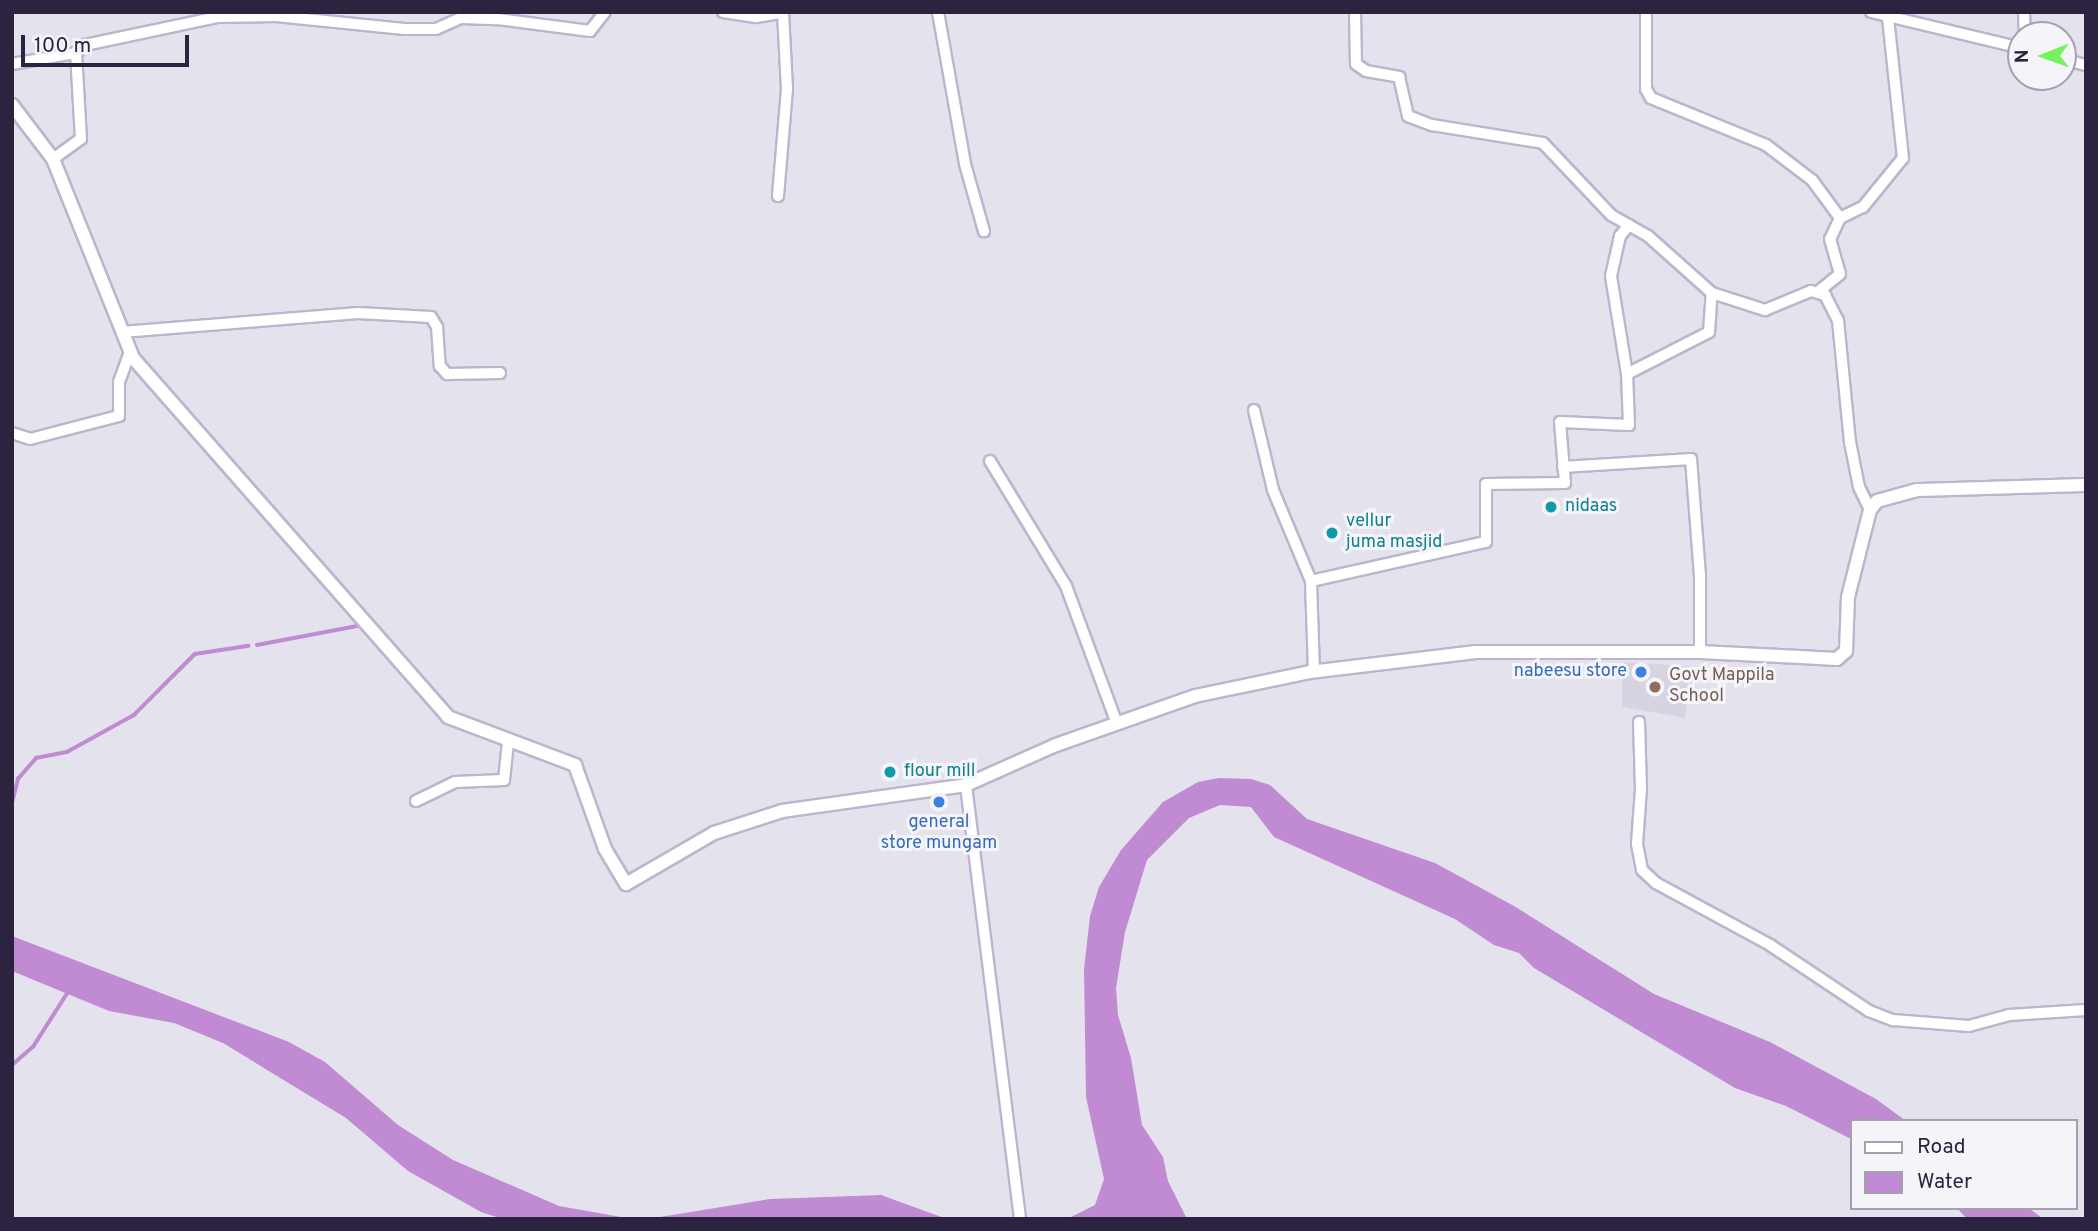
<!DOCTYPE html>
<style>
body{margin:0}
#map{position:relative;width:2098px;height:1231px;overflow:hidden;background:#e4e3ed;font-family:Overpass,sans-serif}
div>[style]{position:absolute}
.built>*{inset:0;background:#d6d4e1}
.water>*{inset:0;background:#c08bd2}
.stream>*{height:3.5px;margin:-1.75px;padding:0 1.75px;transform-origin:1.75px;border-radius:1.75px;background:#c08bd2}
.roads{filter:drop-shadow(2px 0 #bbb6cd) drop-shadow(-2px 0 #bbb6cd) drop-shadow(0 2px #bbb6cd) drop-shadow(0 -2px #bbb6cd)}
.minor>*{height:10px;margin:-5px;padding:0 5px;transform-origin:5px;border-radius:5px;background:#fff}
.secondary>*{height:12px;margin:-6px;padding:0 6px;transform-origin:6px;border-radius:6px;background:#fff}
.dots>*{width:19px;height:19px;translate:-50% -50%;box-sizing:border-box;border:4px solid #f4f4f9;border-radius:50%}
span{translate:-50% -50%;white-space:nowrap;text-align:center;line-height:1.15;-webkit-text-stroke:6px #f4f4f9;paint-order:stroke}
.culture-label{font-size:18px;color:#0d838f}
.left{translate:0 -50%;text-align:left}
.shop-label{font-size:18px;color:#366cbe}
.right{translate:-100% -50%;text-align:right}
.education-label{font-size:18px;color:#785e54}
.frame{position:absolute;inset:0;border:14px solid #2b233f;pointer-events:none}
.legend{position:absolute;left:1850px;top:1119px;width:228px;height:91px;box-sizing:border-box;background:#f4f4f9;border:2px solid #a4a0af;margin:0;padding:9px 12px;list-style:none;font-size:21px;color:#2b233f}
.legend li{display:flex;align-items:center;gap:14px;height:35px}
.legend b{width:35px;border:2px solid #a4a0af}
.north{position:absolute;left:2007px;top:21px;width:70px;height:70px;box-sizing:border-box;background:#f4f4f9;border:2px solid #a4a0af;border-radius:50%;rotate:269deg;font-size:19px;font-weight:700;line-height:28px;text-align:center;color:#2b233f}
.north::after{content:'';display:block;margin:auto;width:24px;height:32px;background:#75f25c;clip-path:polygon(50% 0,100% 100%,50% 72%,0 100%)}
.scale{position:absolute;left:21px;top:35px;width:168px;height:32px;box-sizing:border-box;border:4px solid #2b233f;border-top:0;padding-left:9px;font-size:21px;line-height:24px;white-space:nowrap;color:#2b233f;-webkit-text-stroke:5px #f4f4f9;paint-order:stroke}
</style>
<div id="map">
<div class="built">
<i style="clip-path:polygon(1622px 662px,1690px 666px,1685px 718px,1622px 707px)"></i>
</div>
<div class="water">
<i style="clip-path:polygon(1219px 778px,1251px 779px,1270px 785px,1307px 819px,1435px 863px,1514px 906px,1654px 994px,1770px 1042px,1876px 1099px,1906px 1121px,1851px 1121px,1851px 1139px,1786px 1106px,1735px 1088px,1534px 968px,1519px 953px,1494px 945px,1455px 919px,1274px 837px,1251px 807px,1220px 805px,1189px 818px,1147px 860px,1125px 932px,1116px 988px,1118px 1015px,1131px 1058px,1142px 1125px,1163px 1157px,1168px 1181px,1187px 1219px,1067px 1219px,1095px 1205px,1104px 1179px,1086px 1097px,1084px 969px,1090px 916px,1099px 887px,1121px 850px,1163px 802px,1198px 782px)"></i>
<i style="clip-path:polygon(12px 936px,289px 1042px,325px 1062px,398px 1125px,453px 1160px,559px 1206px,621px 1217px,654px 1218px,770px 1199px,881px 1195px,947px 1219px,503px 1219px,481px 1212px,408px 1171px,346px 1118px,223px 1043px,174px 1023px,109px 1011px,12px 971px)"></i>
<i style="clip-path:polygon(1957px 1208px,2029px 1208px,2043px 1219px,1967px 1219px)"></i>
</div>
<div class="stream">
<i style="left:257px;top:645px;width:103px;rotate:-10.7deg"></i>
<i style="left:12px;top:803px;width:25px;rotate:-76deg"></i>
<i style="left:18px;top:779px;width:28px;rotate:-49deg"></i>
<i style="left:36px;top:758px;width:32px;rotate:-11deg"></i>
<i style="left:67px;top:752px;width:77px;rotate:-28.9deg"></i>
<i style="left:134px;top:715px;width:86px;rotate:-45deg"></i>
<i style="left:195px;top:654px;width:54px;rotate:-8.6deg"></i>
<i style="left:12px;top:1065px;width:28px;rotate:-41deg"></i>
<i style="left:33px;top:1047px;width:69px;rotate:-57.5deg"></i>
</div>
<div class="roads">
<div class="minor">
<i style="left:723px;top:12px;width:33px;rotate:9deg"></i>
<i style="left:756px;top:17px;width:26px;rotate:-9deg"></i>
<i style="left:938px;top:12px;width:154px;rotate:79.9deg"></i>
<i style="left:965px;top:164px;width:70px;rotate:74.2deg"></i>
<i style="left:1355px;top:12px;width:52px;rotate:88.9deg"></i>
<i style="left:1356px;top:64px;width:12px;rotate:35deg"></i>
<i style="left:1366px;top:71px;width:34px;rotate:10deg"></i>
<i style="left:1399px;top:77px;width:40px;rotate:77deg"></i>
<i style="left:1408px;top:116px;width:26px;rotate:21deg"></i>
<i style="left:1432px;top:125px;width:112px;rotate:9.2deg"></i>
<i style="left:1543px;top:143px;width:99px;rotate:46.6deg"></i>
<i style="left:1611px;top:215px;width:43px;rotate:29.6deg"></i>
<i style="left:1648px;top:236px;width:86px;rotate:41.7deg"></i>
<i style="left:1646px;top:12px;width:77px;rotate:90deg"></i>
<i style="left:1646px;top:89px;width:10px;rotate:61deg"></i>
<i style="left:1651px;top:98px;width:124px;rotate:22.2deg"></i>
<i style="left:1766px;top:145px;width:58px;rotate:37.3deg"></i>
<i style="left:1812px;top:180px;width:47px;rotate:53.6deg"></i>
<i style="left:1840px;top:218px;width:23px;rotate:115deg"></i>
<i style="left:1830px;top:239px;width:36px;rotate:74deg"></i>
<i style="left:1840px;top:274px;width:26px;rotate:141deg"></i>
<i style="left:1871px;top:12px;width:154px;rotate:13.5deg"></i>
<i style="left:2024px;top:12px;width:23px;rotate:88deg"></i>
<i style="left:2063px;top:59px;width:24px;rotate:15deg"></i>
<i style="left:12px;top:64px;width:65px;rotate:-9.8deg"></i>
<i style="left:53px;top:159px;width:34px;rotate:-36deg"></i>
<i style="left:81px;top:139px;width:86px;rotate:-93.3deg"></i>
<i style="left:76px;top:53px;width:12px;rotate:-42deg"></i>
<i style="left:85px;top:45px;width:136px;rotate:-11.9deg"></i>
<i style="left:218px;top:17px;width:58px;rotate:-1deg"></i>
<i style="left:276px;top:16px;width:129px;rotate:5.8deg"></i>
<i style="left:404px;top:29px;width:32px"></i>
<i style="left:436px;top:29px;width:27px;rotate:-24deg"></i>
<i style="left:461px;top:18px;width:37px;rotate:2deg"></i>
<i style="left:498px;top:19px;width:93px;rotate:7.4deg"></i>
<i style="left:590px;top:31px;width:24px;rotate:-52deg"></i>
<i style="left:778px;top:196px;width:107px;rotate:-85.2deg"></i>
<i style="left:787px;top:89px;width:77px;rotate:-93deg"></i>
<i style="left:1840px;top:218px;width:25px;rotate:-26deg"></i>
<i style="left:1863px;top:207px;width:63px;rotate:-50.8deg"></i>
<i style="left:1903px;top:158px;width:142px;rotate:-96.1deg"></i>
<i style="left:122px;top:332px;width:237px;rotate:-4.6deg"></i>
<i style="left:358px;top:313px;width:73px;rotate:3.1deg"></i>
<i style="left:431px;top:317px;width:12px;rotate:59deg"></i>
<i style="left:437px;top:327px;width:39px;rotate:86deg"></i>
<i style="left:440px;top:366px;width:11px;rotate:49deg"></i>
<i style="left:447px;top:374px;width:53px;rotate:-1.1deg"></i>
<i style="left:1627px;top:374px;width:99px;rotate:-99.3deg"></i>
<i style="left:1611px;top:276px;width:41px;rotate:-77.3deg"></i>
<i style="left:1620px;top:236px;width:14px;rotate:-51deg"></i>
<i style="left:1254px;top:410px;width:82px;rotate:76.6deg"></i>
<i style="left:1273px;top:490px;width:99px;rotate:67.3deg"></i>
<i style="left:12px;top:433px;width:19px;rotate:18deg"></i>
<i style="left:30px;top:439px;width:92px;rotate:-14.5deg"></i>
<i style="left:119px;top:416px;width:34px;rotate:-90deg"></i>
<i style="left:119px;top:382px;width:33px;rotate:-70deg"></i>
<i style="left:990px;top:461px;width:146px;rotate:58.7deg"></i>
<i style="left:1066px;top:586px;width:147px;rotate:69.7deg"></i>
<i style="left:1563px;top:467px;width:128px;rotate:-3.6deg"></i>
<i style="left:1691px;top:459px;width:116px;rotate:85.6deg"></i>
<i style="left:1700px;top:575px;width:77px;rotate:90deg"></i>
<i style="left:1314px;top:672px;width:91px;rotate:-91.9deg"></i>
<i style="left:1311px;top:581px;width:179px;rotate:-12.6deg"></i>
<i style="left:1486px;top:542px;width:58px;rotate:-90deg"></i>
<i style="left:1486px;top:484px;width:79px;rotate:-0.7deg"></i>
<i style="left:1565px;top:483px;width:61px;rotate:-94.7deg"></i>
<i style="left:1560px;top:422px;width:69px;rotate:2.5deg"></i>
<i style="left:1629px;top:425px;width:51px;rotate:-92.2deg"></i>
<i style="left:1627px;top:374px;width:92px;rotate:-27.1deg"></i>
<i style="left:1709px;top:332px;width:39px;rotate:-86deg"></i>
<i style="left:1712px;top:293px;width:56px;rotate:17.8deg"></i>
<i style="left:1765px;top:310px;width:50px;rotate:-22.4deg"></i>
<i style="left:1811px;top:291px;width:15px;rotate:16deg"></i>
<i style="left:1825px;top:295px;width:28px;rotate:63deg"></i>
<i style="left:1838px;top:320px;width:123px;rotate:84.4deg"></i>
<i style="left:1850px;top:442px;width:46px;rotate:78.7deg"></i>
<i style="left:1859px;top:487px;width:25px;rotate:64deg"></i>
<i style="left:1639px;top:722px;width:67px;rotate:88.3deg"></i>
<i style="left:1641px;top:789px;width:55px;rotate:94.2deg"></i>
<i style="left:1637px;top:844px;width:26px;rotate:79deg"></i>
<i style="left:1642px;top:870px;width:19px;rotate:43deg"></i>
<i style="left:1656px;top:883px;width:130px;rotate:28.5deg"></i>
<i style="left:1770px;top:945px;width:119px;rotate:33.7deg"></i>
<i style="left:1869px;top:1011px;width:26px;rotate:21deg"></i>
<i style="left:1893px;top:1020px;width:76px;rotate:4.5deg"></i>
<i style="left:1969px;top:1026px;width:41px;rotate:-15.4deg"></i>
<i style="left:2009px;top:1015px;width:77px;rotate:-3.7deg"></i>
<i style="left:966px;top:785px;width:437px;rotate:82.9deg"></i>
<i style="left:416px;top:801px;width:43px;rotate:-26deg"></i>
<i style="left:455px;top:782px;width:49px;rotate:-2.3deg"></i>
<i style="left:504px;top:780px;width:39px;rotate:-84deg"></i>
</div>
<div class="secondary">
<i style="left:12px;top:105px;width:68px;rotate:52.8deg"></i>
<i style="left:53px;top:159px;width:214px;rotate:68.1deg"></i>
<i style="left:133px;top:358px;width:478px;rotate:48.7deg"></i>
<i style="left:448px;top:717px;width:136px;rotate:20.7deg"></i>
<i style="left:575px;top:765px;width:89px;rotate:70.3deg"></i>
<i style="left:605px;top:849px;width:41px;rotate:59deg"></i>
<i style="left:626px;top:884px;width:102px;rotate:-30.1deg"></i>
<i style="left:714px;top:833px;width:71px;rotate:-17.9deg"></i>
<i style="left:782px;top:811px;width:186px;rotate:-8deg"></i>
<i style="left:966px;top:785px;width:98px;rotate:-24deg"></i>
<i style="left:1056px;top:745px;width:147px;rotate:-19.4deg"></i>
<i style="left:1195px;top:696px;width:117px;rotate:-11.8deg"></i>
<i style="left:1310px;top:672px;width:167px;rotate:-6.9deg"></i>
<i style="left:1476px;top:652px;width:224px"></i>
<i style="left:1700px;top:652px;width:137px;rotate:2.9deg"></i>
<i style="left:1837px;top:659px;width:12px;rotate:-42deg"></i>
<i style="left:1846px;top:651px;width:54px;rotate:-87.9deg"></i>
<i style="left:1848px;top:597px;width:90px;rotate:-75.8deg"></i>
<i style="left:1870px;top:510px;width:11px;rotate:-52deg"></i>
<i style="left:1877px;top:501px;width:41px;rotate:-15.4deg"></i>
<i style="left:1917px;top:490px;width:169px;rotate:-1.7deg"></i>
</div>
</div>
<div class="dots">
<i style="left:1551px;top:507px;background:#0f9aa8"></i>
<i style="left:1332px;top:533px;background:#0f9aa8"></i>
<i style="left:1641px;top:672px;background:#3f7fe0"></i>
<i style="left:1655px;top:687px;background:#8d6e63"></i>
<i style="left:890px;top:772px;background:#0f9aa8"></i>
<i style="left:939px;top:802px;background:#3f7fe0"></i>
</div>
<div class="culture-label">
<span class="left" style="left:1565px;top:507px">nidaas</span>
<span class="left" style="left:1346px;top:533px">vellur<br>juma masjid</span>
<span class="left" style="left:904px;top:772px">flour mill</span>
</div>
<div class="shop-label">
<span class="right" style="left:1627px;top:672px">nabeesu store</span>
<span style="left:939px;top:834px">general<br>store mungam</span>
</div>
<div class="education-label">
<span class="left" style="left:1669px;top:687px">Govt Mappila<br>School</span>
</div>
<div class="frame"></div>
<ul class="legend">
<li><b style="height:9px;background:#fff"></b>Road</li>
<li><b style="height:19px;background:#c08bd2"></b>Water</li>
</ul>
<div class="north">N</div>
<div class="scale">100 m</div>
</div>
